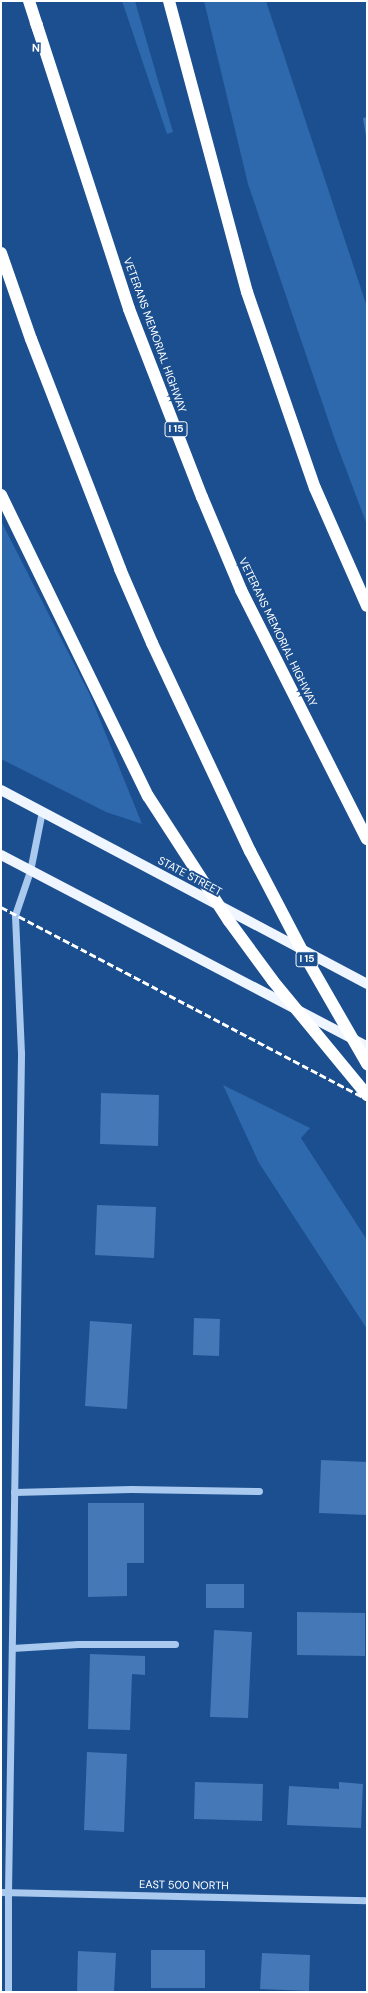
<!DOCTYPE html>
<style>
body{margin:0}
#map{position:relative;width:368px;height:1993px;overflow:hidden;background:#1b4f8f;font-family:"DM Sans",sans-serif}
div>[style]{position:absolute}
.green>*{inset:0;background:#2e69ad}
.building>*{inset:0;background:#4478b7}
.minor>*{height:7px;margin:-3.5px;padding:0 3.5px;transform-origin:3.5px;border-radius:3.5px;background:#a9c9ee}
.major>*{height:10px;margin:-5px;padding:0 5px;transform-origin:5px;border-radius:5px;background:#f0f6ff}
.highway>*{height:12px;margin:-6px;padding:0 6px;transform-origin:6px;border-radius:6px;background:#fff}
.rail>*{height:3px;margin-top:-1.5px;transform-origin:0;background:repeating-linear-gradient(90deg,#fff 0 7px,transparent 0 10px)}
.highway-bridge>*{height:12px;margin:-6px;padding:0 6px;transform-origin:6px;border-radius:6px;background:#fff}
span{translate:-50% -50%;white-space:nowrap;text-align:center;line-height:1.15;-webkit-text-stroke:4px #1b4f8f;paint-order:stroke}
.shield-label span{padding:1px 3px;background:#1b4f8f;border:1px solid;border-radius:3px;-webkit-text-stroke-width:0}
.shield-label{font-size:10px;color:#fff;font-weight:700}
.street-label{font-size:11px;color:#fff}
.frame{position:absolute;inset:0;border:2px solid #fff;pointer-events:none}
.north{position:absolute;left:16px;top:16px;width:40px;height:40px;-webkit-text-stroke:3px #1b4f8f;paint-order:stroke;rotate:181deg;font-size:11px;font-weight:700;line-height:16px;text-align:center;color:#fff}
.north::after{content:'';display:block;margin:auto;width:14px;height:18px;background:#fff;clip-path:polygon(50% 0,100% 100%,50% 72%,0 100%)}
</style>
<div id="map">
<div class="green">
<i style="clip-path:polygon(122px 1px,135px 1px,173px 132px,167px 134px)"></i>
<i style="clip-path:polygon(204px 1px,266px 1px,367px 307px,367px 525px,335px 440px,248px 184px)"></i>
<i style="clip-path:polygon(1px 521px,90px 695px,142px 824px,106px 812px,1px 759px)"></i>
<i style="clip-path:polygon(223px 1085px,310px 1128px,301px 1138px,367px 1240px,367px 1329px,259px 1163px)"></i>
</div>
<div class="building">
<i style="clip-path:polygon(367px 117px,367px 136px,366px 136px,363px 118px)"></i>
<i style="clip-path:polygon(101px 1093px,159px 1095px,158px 1146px,100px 1144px)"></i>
<i style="clip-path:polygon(97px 1205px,156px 1207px,154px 1258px,95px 1255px)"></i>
<i style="clip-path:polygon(194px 1318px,220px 1319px,219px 1356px,193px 1355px)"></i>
<i style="clip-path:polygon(90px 1321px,132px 1324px,127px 1409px,85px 1406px)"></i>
<i style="clip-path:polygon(321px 1460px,367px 1462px,367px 1515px,319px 1513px)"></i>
<i style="clip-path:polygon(88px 1503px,144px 1503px,144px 1563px,127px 1563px,127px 1596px,88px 1597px)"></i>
<i style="clip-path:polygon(206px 1584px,244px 1584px,244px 1608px,206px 1608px)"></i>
<i style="clip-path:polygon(297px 1612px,365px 1613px,365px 1656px,297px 1655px)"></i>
<i style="clip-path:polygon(214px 1630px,252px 1632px,248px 1718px,210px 1717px)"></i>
<i style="clip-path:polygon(90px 1654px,145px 1656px,145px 1675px,132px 1674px,130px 1730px,88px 1729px)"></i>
<i style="clip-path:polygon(87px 1752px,127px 1754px,124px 1832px,84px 1830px)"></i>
<i style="clip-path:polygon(195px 1782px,263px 1784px,262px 1821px,194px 1819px)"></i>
<i style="clip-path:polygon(339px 1782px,363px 1784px,361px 1828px,287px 1825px,289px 1786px,339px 1789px)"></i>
<i style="clip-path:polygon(151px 1950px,205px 1950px,205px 1988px,151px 1988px)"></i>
<i style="clip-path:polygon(78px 1951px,116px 1953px,114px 1992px,77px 1992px)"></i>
<i style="clip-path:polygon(262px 1953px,310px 1955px,309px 1991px,260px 1989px)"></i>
</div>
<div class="minor">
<i style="left:14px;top:1492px;width:117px;rotate:-1.5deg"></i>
<i style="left:131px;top:1489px;width:128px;rotate:0.9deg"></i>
<i style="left:12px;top:1648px;width:66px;rotate:-3.5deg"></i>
<i style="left:78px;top:1644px;width:97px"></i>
<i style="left:1px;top:1892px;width:366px;rotate:1.3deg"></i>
<i style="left:8px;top:1992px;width:100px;rotate:-90deg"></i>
<i style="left:8px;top:1892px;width:839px;rotate:-89.11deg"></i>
<i style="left:21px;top:1053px;width:138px;rotate:-92.5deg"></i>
<i style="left:15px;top:915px;width:46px;rotate:-71.2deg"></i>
<i style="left:30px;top:871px;width:61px;rotate:-78.7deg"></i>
</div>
<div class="major">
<i style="left:1px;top:790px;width:414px;rotate:27.9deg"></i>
<i style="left:1px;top:855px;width:413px;rotate:27.6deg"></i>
</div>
<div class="highway">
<i style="left:29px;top:1px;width:324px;rotate:72deg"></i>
<i style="left:129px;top:309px;width:202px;rotate:68.8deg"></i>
<i style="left:202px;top:497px;width:101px;rotate:67.2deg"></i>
<i style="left:241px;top:590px;width:279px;rotate:63.2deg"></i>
<i style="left:169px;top:1px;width:301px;rotate:75deg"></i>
<i style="left:247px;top:292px;width:207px;rotate:70.9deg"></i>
<i style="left:315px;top:488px;width:129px;rotate:66.2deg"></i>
<i style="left:1px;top:253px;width:91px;rotate:70.8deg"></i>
<i style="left:31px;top:339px;width:247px;rotate:68.8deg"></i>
<i style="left:120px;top:569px;width:81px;rotate:66.6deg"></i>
<i style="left:152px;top:643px;width:230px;rotate:64.8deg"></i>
<i style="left:1px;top:495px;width:335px;rotate:64deg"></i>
</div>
<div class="rail">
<i style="left:1px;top:907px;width:413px;rotate:27.7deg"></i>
</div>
<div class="highway-bridge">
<i style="left:148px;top:796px;width:149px;rotate:57.1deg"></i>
<i style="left:229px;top:921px;width:74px;rotate:53.7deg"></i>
<i style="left:273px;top:981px;width:148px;rotate:50.5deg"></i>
<i style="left:250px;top:851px;width:119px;rotate:62.4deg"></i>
<i style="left:305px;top:956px;width:125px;rotate:60.1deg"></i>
</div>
<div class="shield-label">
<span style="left:176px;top:429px">I 15</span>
<span style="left:307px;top:959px">I 15</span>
</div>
<div class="street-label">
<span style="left:155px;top:335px;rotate:70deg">VETERANS MEMORIAL HIGHWAY</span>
<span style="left:278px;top:632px;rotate:64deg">VETERANS MEMORIAL HIGHWAY</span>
<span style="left:190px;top:876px;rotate:28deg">STATE STREET</span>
<span style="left:184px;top:1885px;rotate:1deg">EAST 500 NORTH</span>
</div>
<div class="frame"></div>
<div class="north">N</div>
</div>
